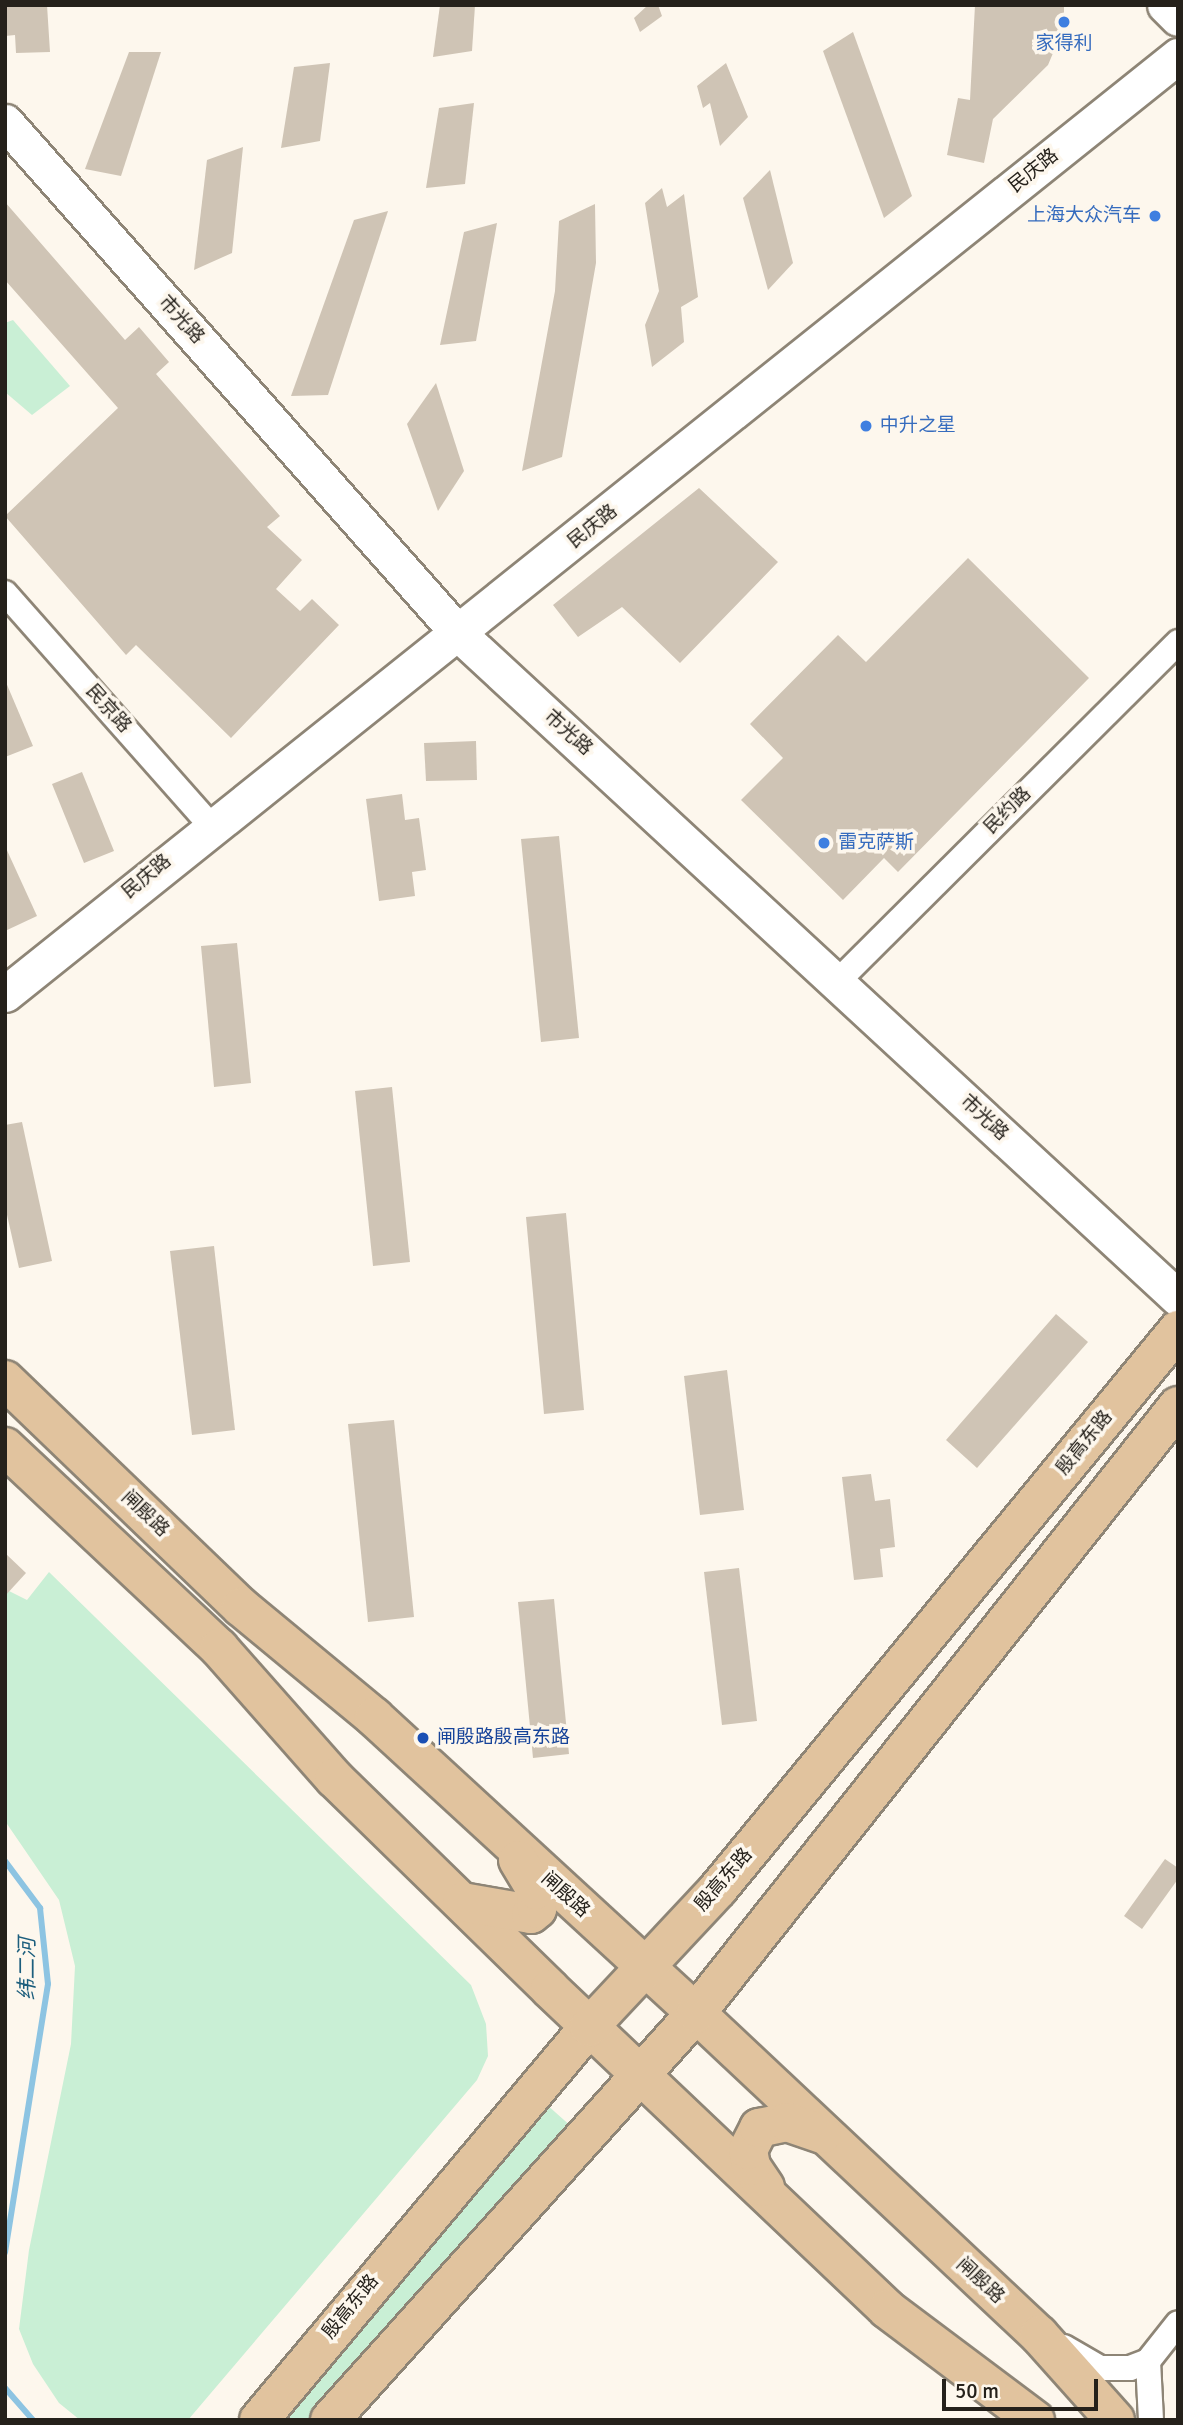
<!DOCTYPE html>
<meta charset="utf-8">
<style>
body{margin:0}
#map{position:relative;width:1183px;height:2425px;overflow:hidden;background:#fdf7ed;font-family:Signika,"Noto Sans SC",sans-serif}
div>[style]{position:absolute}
.green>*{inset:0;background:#c9efd5}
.stream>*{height:6px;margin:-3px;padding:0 3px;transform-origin:3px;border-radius:3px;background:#8dc4e2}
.building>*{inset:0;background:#cfc4b5}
.roads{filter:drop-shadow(2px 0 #8e8576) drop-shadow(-2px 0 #8e8576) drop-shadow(0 2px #8e8576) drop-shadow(0 -2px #8e8576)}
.street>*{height:24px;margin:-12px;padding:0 12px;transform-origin:12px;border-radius:12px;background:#fff}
.secondary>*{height:35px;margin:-17.5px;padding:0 17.5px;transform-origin:17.5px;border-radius:17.5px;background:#fff}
.primary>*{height:38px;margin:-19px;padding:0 19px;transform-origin:19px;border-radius:19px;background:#e1c39e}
.dots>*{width:19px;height:19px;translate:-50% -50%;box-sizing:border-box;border:4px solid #fdf7ed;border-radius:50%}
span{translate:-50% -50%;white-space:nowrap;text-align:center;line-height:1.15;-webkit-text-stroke:7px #fdf7ed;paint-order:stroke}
.shop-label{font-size:19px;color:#366cbe}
.right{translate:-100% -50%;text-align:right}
.left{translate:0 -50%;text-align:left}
.street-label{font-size:19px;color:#25211b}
.transit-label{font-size:19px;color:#164399}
.water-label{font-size:21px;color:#1c5e7d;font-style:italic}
.frame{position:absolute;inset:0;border:7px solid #25211b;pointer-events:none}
.scale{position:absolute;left:942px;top:2379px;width:156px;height:32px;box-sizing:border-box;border:4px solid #25211b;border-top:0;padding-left:9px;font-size:21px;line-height:24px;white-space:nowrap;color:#25211b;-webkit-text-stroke:5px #fdf7ed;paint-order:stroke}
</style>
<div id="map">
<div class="green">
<i style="clip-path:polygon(13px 320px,70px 386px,32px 415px,5px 392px,5px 323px)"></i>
<i style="clip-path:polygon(49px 1572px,471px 1985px,486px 2024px,488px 2056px,477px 2080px,188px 2420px,80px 2420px,59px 2403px,33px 2364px,19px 2329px,29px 2250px,71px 2044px,75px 1966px,59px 1900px,5px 1821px,5px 1589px,27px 1600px)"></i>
<i style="clip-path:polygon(546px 2104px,573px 2128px,310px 2420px,286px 2420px)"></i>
</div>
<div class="stream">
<i style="left:5px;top:1861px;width:59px;rotate:53.3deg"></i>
<i style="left:40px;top:1908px;width:76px;rotate:84deg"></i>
<i style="left:48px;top:1984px;width:272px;rotate:99.1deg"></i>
<i style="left:5px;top:2388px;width:43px;rotate:48.8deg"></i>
</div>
<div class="building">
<i style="clip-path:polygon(5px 5px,47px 5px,50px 52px,16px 53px,15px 35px,5px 36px)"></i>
<i style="clip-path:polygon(440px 5px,475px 5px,472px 51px,433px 57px)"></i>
<i style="clip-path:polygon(648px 5px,658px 5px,662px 16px,640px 32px,634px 18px)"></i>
<i style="clip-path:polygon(975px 5px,1064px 5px,1064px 27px,1048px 65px,993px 119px,984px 163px,947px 155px,958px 98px,970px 100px)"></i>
<i style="clip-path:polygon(853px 32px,912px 196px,884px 218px,823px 51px)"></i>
<i style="clip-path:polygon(129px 52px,161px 52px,121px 176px,85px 169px)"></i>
<i style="clip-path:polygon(330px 63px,320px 141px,281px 148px,294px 67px)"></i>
<i style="clip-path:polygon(726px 63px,748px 117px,720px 146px,710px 103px,703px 108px,697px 86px)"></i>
<i style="clip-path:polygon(474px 103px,465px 184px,426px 188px,439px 108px)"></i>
<i style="clip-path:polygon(243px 147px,232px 253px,194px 270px,207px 160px)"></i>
<i style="clip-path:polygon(770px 170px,793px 263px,768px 290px,743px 198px)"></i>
<i style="clip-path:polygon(662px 188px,667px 207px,684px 194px,698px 297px,681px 307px,684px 342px,652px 367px,645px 325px,659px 291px,645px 203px)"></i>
<i style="clip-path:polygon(5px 202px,125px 340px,139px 327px,169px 362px,156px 374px,280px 516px,267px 527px,302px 560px,276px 589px,300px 611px,312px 599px,339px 625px,231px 738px,136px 645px,126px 655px,5px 516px,118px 408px,5px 280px)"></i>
<i style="clip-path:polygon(595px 204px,596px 263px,562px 457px,522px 471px,555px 291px,559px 221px)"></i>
<i style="clip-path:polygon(388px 211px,328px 395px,291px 396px,354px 220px)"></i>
<i style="clip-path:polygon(497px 223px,476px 341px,440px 345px,464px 232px)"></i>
<i style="clip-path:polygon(436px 383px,464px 471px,438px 511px,407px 424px)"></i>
<i style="clip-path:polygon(699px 488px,778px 562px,680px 663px,622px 607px,578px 637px,553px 605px)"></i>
<i style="clip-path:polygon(968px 558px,1089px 678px,898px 872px,884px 858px,843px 900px,741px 800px,783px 758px,750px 724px,838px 635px,866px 662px)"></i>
<i style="clip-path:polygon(5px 680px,33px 746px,5px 757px)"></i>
<i style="clip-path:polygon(476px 741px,477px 780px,426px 781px,424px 743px)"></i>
<i style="clip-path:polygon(82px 772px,114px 851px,84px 863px,52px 784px)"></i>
<i style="clip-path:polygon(402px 794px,405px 820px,419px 818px,426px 870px,412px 872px,415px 896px,379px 901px,366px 799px)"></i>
<i style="clip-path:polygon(559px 836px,579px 1038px,541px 1042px,521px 839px)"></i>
<i style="clip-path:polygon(5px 846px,37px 916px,5px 931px)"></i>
<i style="clip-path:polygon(237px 943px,251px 1083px,214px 1087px,201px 946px)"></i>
<i style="clip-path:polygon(392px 1087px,410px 1262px,373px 1266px,355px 1091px)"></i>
<i style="clip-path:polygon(22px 1122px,52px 1261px,19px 1268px,5px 1206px,5px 1125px)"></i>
<i style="clip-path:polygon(566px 1213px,584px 1410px,544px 1414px,526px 1217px)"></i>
<i style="clip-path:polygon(214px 1246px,235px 1430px,192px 1435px,170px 1251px)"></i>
<i style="clip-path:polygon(1056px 1314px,1088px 1342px,977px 1468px,946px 1440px)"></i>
<i style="clip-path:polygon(727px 1370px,744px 1510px,700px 1515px,684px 1376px)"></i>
<i style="clip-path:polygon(394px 1420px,414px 1617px,368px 1622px,348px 1424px)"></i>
<i style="clip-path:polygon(871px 1474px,875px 1501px,890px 1499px,895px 1547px,880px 1549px,883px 1577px,854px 1580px,842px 1477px)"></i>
<i style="clip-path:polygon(5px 1553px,26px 1573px,5px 1596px)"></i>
<i style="clip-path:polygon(739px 1568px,757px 1721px,722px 1725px,704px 1572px)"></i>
<i style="clip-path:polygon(554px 1599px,569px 1754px,533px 1758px,518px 1602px)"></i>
<i style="clip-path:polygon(1165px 1859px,1178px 1868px,1178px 1879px,1142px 1929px,1124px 1916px)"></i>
</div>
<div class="roads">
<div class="street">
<i style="left:5px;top:593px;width:310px;rotate:48.5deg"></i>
<i style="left:839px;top:980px;width:479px;rotate:-44.9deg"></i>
<i style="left:1064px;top:2347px;width:42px;rotate:30.3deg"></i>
<i style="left:1100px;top:2368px;width:30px"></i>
<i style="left:1130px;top:2368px;width:19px;rotate:-21deg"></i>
<i style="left:1148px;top:2361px;width:48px;rotate:-51.7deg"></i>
<i style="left:1148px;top:2361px;width:59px;rotate:87.1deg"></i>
</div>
<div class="secondary">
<i style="left:1165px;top:5px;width:18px;rotate:45deg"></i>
<i style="left:5px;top:122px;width:686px;rotate:48.43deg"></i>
<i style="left:460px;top:635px;width:977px;rotate:42.72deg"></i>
<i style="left:5px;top:994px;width:1502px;rotate:-38.65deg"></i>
</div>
<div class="primary">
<i style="left:5px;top:1380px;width:327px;rotate:43.9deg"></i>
<i style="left:241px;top:1607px;width:173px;rotate:39.6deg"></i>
<i style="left:374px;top:1717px;width:437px;rotate:42.6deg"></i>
<i style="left:696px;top:2013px;width:470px;rotate:43.2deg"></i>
<i style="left:1039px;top:2335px;width:114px;rotate:48.2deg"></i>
<i style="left:5px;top:1447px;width:294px;rotate:43.2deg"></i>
<i style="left:219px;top:1648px;width:174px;rotate:48.5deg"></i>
<i style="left:334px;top:1778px;width:302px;rotate:44.3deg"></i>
<i style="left:550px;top:1989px;width:465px;rotate:43.5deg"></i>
<i style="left:887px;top:2309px;width:185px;rotate:36.9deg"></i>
<i style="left:462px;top:1902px;width:70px;rotate:9.9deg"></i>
<i style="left:531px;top:1914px;width:8px;rotate:-40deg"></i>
<i style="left:537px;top:1909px;width:19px;rotate:-93deg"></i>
<i style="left:536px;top:1890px;width:35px;rotate:-121deg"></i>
<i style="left:765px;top:2187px;width:25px;rotate:-124deg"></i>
<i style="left:751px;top:2166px;width:16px;rotate:-101deg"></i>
<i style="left:748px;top:2150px;width:25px;rotate:-63deg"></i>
<i style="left:759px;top:2128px;width:29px;rotate:-12deg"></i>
<i style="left:787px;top:2122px;width:37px;rotate:19deg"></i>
<i style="left:259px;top:2420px;width:513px;rotate:-49.98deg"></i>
<i style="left:589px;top:2027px;width:189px;rotate:-46.9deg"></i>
<i style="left:718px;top:1889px;width:724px;rotate:-50.55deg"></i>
<i style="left:330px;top:2420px;width:547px;rotate:-48.04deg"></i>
<i style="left:696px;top:2013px;width:775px;rotate:-51.55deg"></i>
</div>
</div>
<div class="dots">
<i style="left:1064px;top:22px;background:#3f7fe0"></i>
<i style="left:1155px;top:216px;background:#3f7fe0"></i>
<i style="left:866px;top:426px;background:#3f7fe0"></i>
<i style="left:824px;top:843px;background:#3f7fe0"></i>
<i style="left:423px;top:1738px;background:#1a4fb4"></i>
</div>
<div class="shop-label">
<span style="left:1064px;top:44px">家得利</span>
<span class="right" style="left:1141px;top:216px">上海大众汽车</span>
<span class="left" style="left:880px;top:426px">中升之星</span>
<span class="left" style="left:838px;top:843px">雷克萨斯</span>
</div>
<div class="street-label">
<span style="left:1034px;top:171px;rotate:-39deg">民庆路</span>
<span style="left:181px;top:320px;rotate:48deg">市光路</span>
<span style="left:593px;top:527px;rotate:-39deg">民庆路</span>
<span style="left:108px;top:709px;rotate:48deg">民京路</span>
<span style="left:568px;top:733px;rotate:42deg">市光路</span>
<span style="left:1008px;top:811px;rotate:-45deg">民约路</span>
<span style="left:147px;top:877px;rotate:-40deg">民庆路</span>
<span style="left:984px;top:1118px;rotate:43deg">市光路</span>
<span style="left:1085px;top:1443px;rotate:-51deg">殷高东路</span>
<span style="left:145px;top:1514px;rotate:44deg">闸殷路</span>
<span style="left:724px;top:1880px;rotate:-49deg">殷高东路</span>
<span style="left:565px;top:1895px;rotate:42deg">闸殷路</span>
<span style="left:980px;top:2281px;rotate:43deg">闸殷路</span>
<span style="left:351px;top:2307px;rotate:-51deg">殷高东路</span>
</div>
<div class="transit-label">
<span class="left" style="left:437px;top:1738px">闸殷路殷高东路</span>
</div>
<div class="water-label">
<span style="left:27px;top:1969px;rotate:-90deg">纬二河</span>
</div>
<div class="frame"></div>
<div class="scale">50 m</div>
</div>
